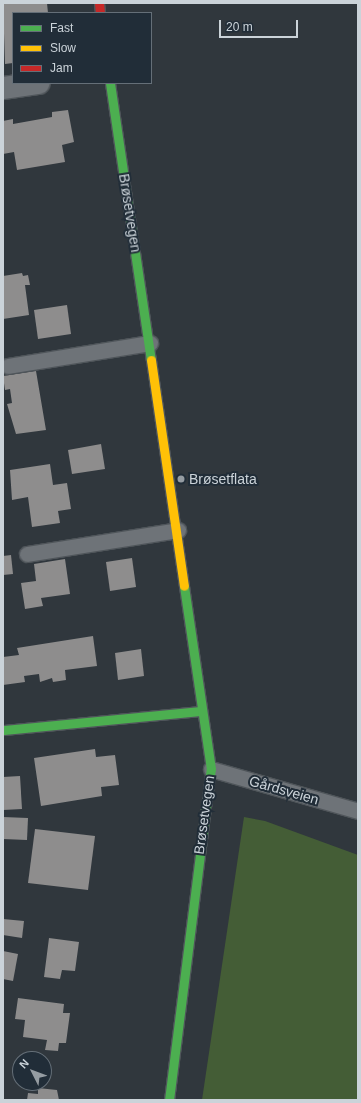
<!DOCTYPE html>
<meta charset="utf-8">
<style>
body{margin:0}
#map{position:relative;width:361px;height:1103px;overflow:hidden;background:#30373d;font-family:Helvetica,sans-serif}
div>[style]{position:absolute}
.green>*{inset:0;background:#445d36}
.building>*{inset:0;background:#8e8d8d}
.roads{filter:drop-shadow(1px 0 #4f555a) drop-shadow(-1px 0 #4f555a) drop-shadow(0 1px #4f555a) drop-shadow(0 -1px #4f555a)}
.lane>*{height:15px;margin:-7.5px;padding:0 7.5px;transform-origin:7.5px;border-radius:7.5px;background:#6e7378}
.street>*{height:22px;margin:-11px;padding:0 11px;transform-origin:11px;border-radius:11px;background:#6e7378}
.fast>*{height:9px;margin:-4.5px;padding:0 4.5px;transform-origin:4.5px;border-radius:4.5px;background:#4caf50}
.slow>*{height:9px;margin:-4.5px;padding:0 4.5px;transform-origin:4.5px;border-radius:4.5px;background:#ffc107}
.jam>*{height:9px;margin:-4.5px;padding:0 4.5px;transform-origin:4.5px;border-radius:4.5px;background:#c62828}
.dots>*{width:11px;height:11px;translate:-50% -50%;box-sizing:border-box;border:2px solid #212d38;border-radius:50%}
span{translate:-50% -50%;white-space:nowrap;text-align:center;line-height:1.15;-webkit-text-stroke:4px #212d38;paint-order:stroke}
.street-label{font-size:14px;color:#cbd3d9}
.poi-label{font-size:14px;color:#cbd3d9}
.left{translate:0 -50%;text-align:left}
.frame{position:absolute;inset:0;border:4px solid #cbd3d9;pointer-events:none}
.legend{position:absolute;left:12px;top:12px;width:140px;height:72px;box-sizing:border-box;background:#212d38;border:1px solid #656f78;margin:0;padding:5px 7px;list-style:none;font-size:12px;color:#cbd3d9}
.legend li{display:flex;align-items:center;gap:8px;height:20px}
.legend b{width:20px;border:1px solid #656f78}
.north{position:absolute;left:12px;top:1051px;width:40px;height:40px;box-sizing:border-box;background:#212d38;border:1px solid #656f78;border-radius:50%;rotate:312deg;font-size:11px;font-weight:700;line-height:16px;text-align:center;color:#cbd3d9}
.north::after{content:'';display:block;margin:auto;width:14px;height:18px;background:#959ca2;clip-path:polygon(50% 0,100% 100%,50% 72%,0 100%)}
.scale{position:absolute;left:219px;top:20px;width:79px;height:18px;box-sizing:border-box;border:2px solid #cbd3d9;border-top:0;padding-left:5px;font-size:12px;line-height:14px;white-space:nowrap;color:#cbd3d9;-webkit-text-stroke:3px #212d38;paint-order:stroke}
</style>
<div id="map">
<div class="green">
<i style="clip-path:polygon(244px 817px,265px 821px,358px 855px,358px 1100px,202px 1100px)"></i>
</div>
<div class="building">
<i style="clip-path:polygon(3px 3px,47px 3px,48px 13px,13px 13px,13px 63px,5px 64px)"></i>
<i style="clip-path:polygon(68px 110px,74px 142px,62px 145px,65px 162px,17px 170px,14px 152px,3px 154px,3px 121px,13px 119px,13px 124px,52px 117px,52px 112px)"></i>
<i style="clip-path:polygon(22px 273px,23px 276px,28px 275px,30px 285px,25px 285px,29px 315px,3px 319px,3px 276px)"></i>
<i style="clip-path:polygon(67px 305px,71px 334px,38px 339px,34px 310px)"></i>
<i style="clip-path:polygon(36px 371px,46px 430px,16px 434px,7px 404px,12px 403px,10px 389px,5px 390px,3px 376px)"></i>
<i style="clip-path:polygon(101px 444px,105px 469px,72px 474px,68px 450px)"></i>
<i style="clip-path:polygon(50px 464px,53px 485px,67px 483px,71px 509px,58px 511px,60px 523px,32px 527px,28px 497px,12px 500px,10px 470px)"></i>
<i style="clip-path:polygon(11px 555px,13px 574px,3px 575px,3px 556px)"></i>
<i style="clip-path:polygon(132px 558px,136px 587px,110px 591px,106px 562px)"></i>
<i style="clip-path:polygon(65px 559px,70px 594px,41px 598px,43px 606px,25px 609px,21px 583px,36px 581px,34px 564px)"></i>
<i style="clip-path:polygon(93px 636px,97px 666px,65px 670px,66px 680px,53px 682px,52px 678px,40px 682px,39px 674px,24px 676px,25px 682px,3px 685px,3px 657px,19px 655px,17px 648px)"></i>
<i style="clip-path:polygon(141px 649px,144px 676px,118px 680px,115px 653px)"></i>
<i style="clip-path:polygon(95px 749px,96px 757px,115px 755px,119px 785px,101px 787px,102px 796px,41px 806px,34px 758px)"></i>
<i style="clip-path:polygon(20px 776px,22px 809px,3px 810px,3px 777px)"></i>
<i style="clip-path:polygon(3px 817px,28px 818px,27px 840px,3px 839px)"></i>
<i style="clip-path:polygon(35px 829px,95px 836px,88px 890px,28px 883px)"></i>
<i style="clip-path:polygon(3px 919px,24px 921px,22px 938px,3px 935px)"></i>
<i style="clip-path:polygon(49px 938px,79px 942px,75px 971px,62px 970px,60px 979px,44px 977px)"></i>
<i style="clip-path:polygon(3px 951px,18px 954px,13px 981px,3px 979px)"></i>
<i style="clip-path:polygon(18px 998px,64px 1004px,63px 1013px,70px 1013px,66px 1043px,59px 1043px,58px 1051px,45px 1050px,47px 1040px,23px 1037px,25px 1020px,15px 1019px)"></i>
<i style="clip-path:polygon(38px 1088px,57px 1090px,59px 1100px,27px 1100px,28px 1093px,38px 1094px)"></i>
</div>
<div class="roads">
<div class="lane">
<i style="left:8px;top:366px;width:144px;rotate:-9.2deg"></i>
<i style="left:27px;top:554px;width:153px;rotate:-9deg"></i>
<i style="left:211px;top:769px;width:153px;rotate:15.9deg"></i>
</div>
<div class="street">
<i style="left:3px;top:88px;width:36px;rotate:-8deg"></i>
</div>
<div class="fast">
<i style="left:110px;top:83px;width:280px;rotate:81.6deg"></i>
<i style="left:3px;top:730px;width:199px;rotate:-5.5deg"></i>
<i style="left:169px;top:1100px;width:334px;rotate:-82.8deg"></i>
<i style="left:211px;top:769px;width:185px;rotate:-98.4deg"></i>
</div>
<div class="slow">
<i style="left:151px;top:360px;width:228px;rotate:81.7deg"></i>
</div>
<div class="jam">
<i style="left:99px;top:3px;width:10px;rotate:84deg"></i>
</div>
</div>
<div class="dots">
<i style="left:181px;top:479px;background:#959ca2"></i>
</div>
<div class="street-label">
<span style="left:130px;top:213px;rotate:81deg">Brøsetvegen</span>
<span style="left:284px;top:790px;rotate:16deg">Gårdsveien</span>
<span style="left:204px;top:815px;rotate:-82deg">Brøsetvegen</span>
</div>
<div class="poi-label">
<span class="left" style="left:189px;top:479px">Brøsetflata</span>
</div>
<div class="frame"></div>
<ul class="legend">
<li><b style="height:5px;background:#4caf50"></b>Fast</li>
<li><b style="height:5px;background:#ffc107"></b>Slow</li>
<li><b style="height:5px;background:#c62828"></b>Jam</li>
</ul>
<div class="north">N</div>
<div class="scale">20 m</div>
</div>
